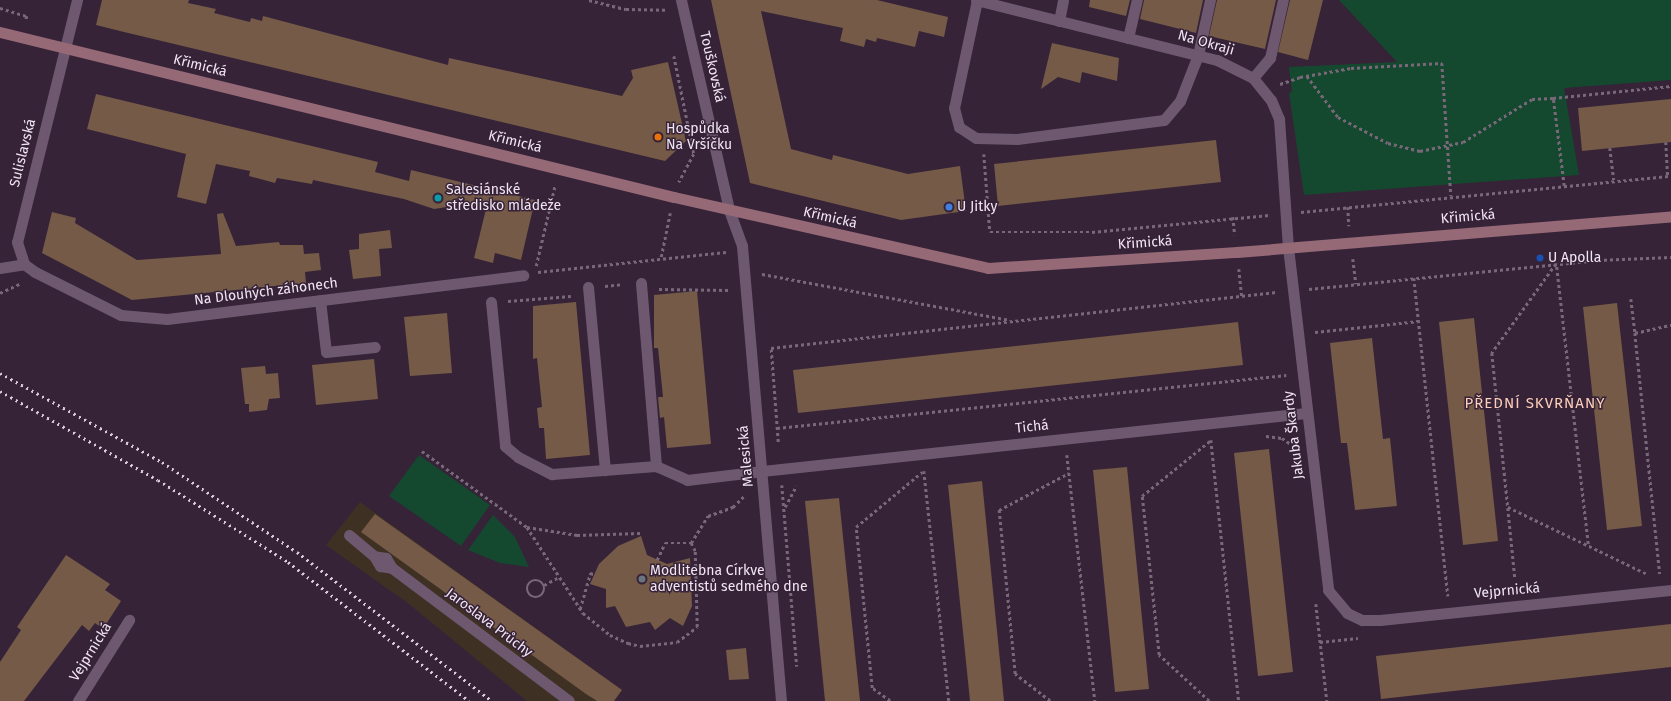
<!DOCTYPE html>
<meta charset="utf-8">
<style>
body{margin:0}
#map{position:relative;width:1671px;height:701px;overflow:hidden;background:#362338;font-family:"Fira Sans",sans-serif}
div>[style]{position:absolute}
.industrial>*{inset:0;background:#3e3023}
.green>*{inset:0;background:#144930}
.building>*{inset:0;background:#745a47}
.path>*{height:2.5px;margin-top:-1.25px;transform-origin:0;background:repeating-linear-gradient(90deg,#79687a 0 3px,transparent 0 6px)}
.path>.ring{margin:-1.25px;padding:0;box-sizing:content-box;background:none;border:2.5px solid #79687a;border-radius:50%}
.service>*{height:11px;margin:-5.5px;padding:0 5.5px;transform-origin:5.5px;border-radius:5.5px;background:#6d586f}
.minor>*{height:11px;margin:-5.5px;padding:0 5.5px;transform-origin:5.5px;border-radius:5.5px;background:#6d586f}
.secondary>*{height:11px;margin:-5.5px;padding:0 5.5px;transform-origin:5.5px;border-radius:5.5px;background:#966977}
.rail>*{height:3px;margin-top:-1.5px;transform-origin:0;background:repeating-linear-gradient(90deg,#d9cbda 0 2px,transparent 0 6px)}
.dots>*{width:11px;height:11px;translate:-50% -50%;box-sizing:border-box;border:2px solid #362338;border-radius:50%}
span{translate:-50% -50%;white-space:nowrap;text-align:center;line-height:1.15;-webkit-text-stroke:3px #362338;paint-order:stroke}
.street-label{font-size:14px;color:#f2e5f3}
.poi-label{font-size:14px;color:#f2e5f3}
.left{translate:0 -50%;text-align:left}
.neighbourhood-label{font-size:15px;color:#fdceba;letter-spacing:1px}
</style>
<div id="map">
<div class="industrial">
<i style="clip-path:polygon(360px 502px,622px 690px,614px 701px,527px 701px,409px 604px,326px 545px)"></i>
</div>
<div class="green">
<i style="clip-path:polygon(1339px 0,1671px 0,1671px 80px,1564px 88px,1579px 175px,1304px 195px,1289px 93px,1292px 92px,1289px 67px,1397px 62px)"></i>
<i style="clip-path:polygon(419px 455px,490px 505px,461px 546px,389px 496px)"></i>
<i style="clip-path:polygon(493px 515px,515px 537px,529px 567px,500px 563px,468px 550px)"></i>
</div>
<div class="building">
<i style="clip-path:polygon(102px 0,189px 0,188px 3px,216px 9px,214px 13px,250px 22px,251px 18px,262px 21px,263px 16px,448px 65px,449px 58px,622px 96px,633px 78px,631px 70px,668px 62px,686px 141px,665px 161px,124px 32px,96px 25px)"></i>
<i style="clip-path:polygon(711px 0,877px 0,948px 17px,944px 37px,919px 31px,915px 47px,877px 38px,876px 42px,866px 39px,864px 47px,840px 41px,843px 28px,761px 11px,791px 149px,832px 160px,833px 155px,908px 174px,960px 166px,966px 211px,901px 220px,750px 183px)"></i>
<i style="clip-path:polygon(1090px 0,1130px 0,1126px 16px,1089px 7px)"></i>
<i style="clip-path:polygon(1144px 0,1203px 0,1196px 33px,1140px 19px)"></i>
<i style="clip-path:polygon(1217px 0,1276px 0,1265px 49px,1209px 36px)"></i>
<i style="clip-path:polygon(1290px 0,1323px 0,1308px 60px,1278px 52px)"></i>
<i style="clip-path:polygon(1052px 43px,1119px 58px,1117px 81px,1082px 72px,1080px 83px,1058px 77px,1041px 89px)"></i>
<i style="clip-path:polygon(96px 94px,378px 162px,375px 172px,409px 181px,411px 170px,535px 200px,521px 260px,495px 253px,493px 263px,474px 258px,486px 209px,466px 204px,434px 209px,404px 199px,313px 180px,312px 184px,277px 178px,275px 183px,249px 176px,250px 171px,216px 164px,206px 204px,177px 197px,186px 154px,87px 129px)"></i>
<i style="clip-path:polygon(1671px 99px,1671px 142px,1582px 151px,1578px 108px)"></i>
<i style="clip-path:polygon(1216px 140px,1221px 182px,998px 206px,994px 164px)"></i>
<i style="clip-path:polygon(52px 212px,76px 218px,75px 223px,137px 260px,221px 254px,217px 214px,223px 213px,236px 246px,279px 242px,280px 245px,303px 245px,304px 254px,319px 253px,321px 270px,305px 272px,306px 283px,132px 300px,42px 253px)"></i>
<i style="clip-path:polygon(390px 230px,392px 248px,379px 249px,381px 276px,353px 279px,349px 250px,359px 249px,359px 234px)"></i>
<i style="clip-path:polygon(697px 291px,711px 444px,667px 448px,664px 417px,660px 418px,658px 397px,663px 397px,658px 348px,654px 348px,654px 295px)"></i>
<i style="clip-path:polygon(576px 302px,590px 455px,546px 459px,544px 428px,539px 428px,537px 408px,542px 407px,537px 358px,533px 359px,533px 306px)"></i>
<i style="clip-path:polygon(1617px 303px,1642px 526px,1607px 530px,1583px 307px)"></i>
<i style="clip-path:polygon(447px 313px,452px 373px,410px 376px,404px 317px)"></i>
<i style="clip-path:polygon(1474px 318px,1498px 541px,1463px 545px,1439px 322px)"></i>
<i style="clip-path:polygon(1238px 322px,1243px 365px,798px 413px,793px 370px)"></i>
<i style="clip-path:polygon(1372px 338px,1383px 439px,1390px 438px,1397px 506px,1355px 510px,1347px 443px,1341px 443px,1330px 343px)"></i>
<i style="clip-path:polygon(374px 359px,378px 399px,316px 405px,312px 365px)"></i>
<i style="clip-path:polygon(265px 366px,266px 374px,278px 373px,280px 398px,269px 399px,267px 410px,249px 412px,249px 404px,245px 404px,241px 368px)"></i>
<i style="clip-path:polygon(1269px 449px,1293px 672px,1258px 676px,1234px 453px)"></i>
<i style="clip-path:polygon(1127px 467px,1149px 689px,1115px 692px,1093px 470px)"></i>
<i style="clip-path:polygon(982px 481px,1004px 701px,970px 701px,948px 485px)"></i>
<i style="clip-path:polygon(839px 498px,860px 701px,825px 701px,805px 501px)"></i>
<i style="clip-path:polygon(375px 514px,622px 690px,614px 701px,597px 701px,586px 694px,361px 532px)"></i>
<i style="clip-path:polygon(641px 536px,647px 555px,667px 564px,690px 558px,692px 606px,683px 626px,670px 618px,655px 630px,650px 622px,626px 627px,615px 606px,606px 608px,606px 589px,590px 584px,599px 564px,618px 546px)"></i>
<i style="clip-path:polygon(66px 555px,110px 584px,105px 590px,121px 601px,103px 629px,95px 623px,89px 631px,82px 625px,24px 701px,0 701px,0 662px,21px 630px,17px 627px)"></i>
<i style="clip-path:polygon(1671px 624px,1671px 667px,1381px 699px,1376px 656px)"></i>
<i style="clip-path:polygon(746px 648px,749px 679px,729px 680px,726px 650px)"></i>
</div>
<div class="path">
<i style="left:589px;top:0;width:38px;rotate:14deg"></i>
<i style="left:626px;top:9px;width:39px;rotate:1deg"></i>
<i style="left:0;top:8px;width:28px;rotate:17deg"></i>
<i style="left:27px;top:16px;width:5px;rotate:101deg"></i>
<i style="left:674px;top:56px;width:100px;rotate:78.5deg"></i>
<i style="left:694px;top:154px;width:32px;rotate:118deg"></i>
<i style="left:1307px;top:76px;width:51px;rotate:52.9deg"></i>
<i style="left:1338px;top:117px;width:56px;rotate:27.5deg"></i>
<i style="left:1388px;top:143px;width:33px;rotate:14deg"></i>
<i style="left:1420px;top:151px;width:44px;rotate:-11.8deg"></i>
<i style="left:1463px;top:142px;width:81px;rotate:-31.9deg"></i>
<i style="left:1532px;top:99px;width:21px;rotate:-3deg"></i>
<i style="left:1280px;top:84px;width:21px;rotate:-19deg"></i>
<i style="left:1300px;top:77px;width:52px;rotate:-10deg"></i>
<i style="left:1351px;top:68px;width:91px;rotate:-3.1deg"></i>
<i style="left:1442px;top:63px;width:133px;rotate:86.1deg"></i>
<i style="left:1666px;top:142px;width:34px;rotate:87deg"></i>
<i style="left:1610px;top:148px;width:32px;rotate:83deg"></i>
<i style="left:984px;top:154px;width:78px;rotate:85.6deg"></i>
<i style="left:990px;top:232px;width:102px"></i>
<i style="left:1092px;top:232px;width:178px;rotate:-5.5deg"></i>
<i style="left:1564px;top:186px;width:89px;rotate:-97.1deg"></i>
<i style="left:1553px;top:98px;width:119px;rotate:-5.8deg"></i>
<i style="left:1348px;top:207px;width:19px;rotate:87deg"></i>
<i style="left:1301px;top:212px;width:372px;rotate:-5.6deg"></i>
<i style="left:1233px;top:217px;width:18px;rotate:84deg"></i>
<i style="left:661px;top:257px;width:45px;rotate:-78.4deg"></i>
<i style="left:1353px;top:259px;width:25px;rotate:83deg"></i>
<i style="left:536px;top:266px;width:83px;rotate:-76.8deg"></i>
<i style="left:1239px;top:269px;width:27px;rotate:84deg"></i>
<i style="left:538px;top:272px;width:189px;rotate:-6.1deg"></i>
<i style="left:762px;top:274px;width:252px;rotate:10.5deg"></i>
<i style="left:1414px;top:278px;width:320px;rotate:83.9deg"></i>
<i style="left:605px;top:286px;width:18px;rotate:-6deg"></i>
<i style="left:659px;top:289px;width:70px;rotate:0.8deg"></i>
<i style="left:1309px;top:289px;width:290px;rotate:-5.7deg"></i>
<i style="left:1598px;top:260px;width:73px;rotate:-2.4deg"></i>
<i style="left:0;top:293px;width:23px;rotate:-25deg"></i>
<i style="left:1631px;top:299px;width:34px;rotate:83deg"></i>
<i style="left:1635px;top:333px;width:37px;rotate:-13deg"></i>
<i style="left:508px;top:301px;width:63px;rotate:-4.5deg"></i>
<i style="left:1315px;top:332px;width:105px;rotate:-6deg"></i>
<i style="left:1635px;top:333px;width:242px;rotate:84.1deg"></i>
<i style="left:777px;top:428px;width:512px;rotate:-5.94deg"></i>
<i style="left:1266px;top:436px;width:16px;rotate:7deg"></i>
<i style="left:1282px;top:438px;width:14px;rotate:34deg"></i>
<i style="left:778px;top:442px;width:94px;rotate:-94.3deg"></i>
<i style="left:771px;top:348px;width:508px;rotate:-6.33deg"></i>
<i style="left:422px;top:451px;width:130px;rotate:35.9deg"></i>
<i style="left:527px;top:527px;width:103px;rotate:56.9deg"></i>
<i style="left:583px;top:613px;width:35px;rotate:39deg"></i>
<i style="left:610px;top:635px;width:20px;rotate:24deg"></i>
<i style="left:628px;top:643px;width:12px;rotate:14deg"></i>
<i style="left:640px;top:646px;width:37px;rotate:-6deg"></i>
<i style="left:677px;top:642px;width:25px;rotate:-37deg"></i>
<i style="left:697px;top:627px;width:76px;rotate:-91.5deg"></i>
<i style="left:695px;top:551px;width:9px;rotate:-117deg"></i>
<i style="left:1067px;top:455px;width:248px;rotate:83.5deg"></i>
<i style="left:924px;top:471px;width:231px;rotate:83.8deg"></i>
<i style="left:782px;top:485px;width:182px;rotate:85.3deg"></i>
<i style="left:785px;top:507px;width:24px;rotate:-62deg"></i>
<i style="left:1508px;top:508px;width:70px;rotate:84.3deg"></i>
<i style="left:527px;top:527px;width:51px;rotate:9.1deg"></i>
<i style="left:577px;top:535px;width:63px;rotate:-1.8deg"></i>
<i style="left:1588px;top:544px;width:282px;rotate:-96.5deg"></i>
<i style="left:1556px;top:264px;width:110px;rotate:125.7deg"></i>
<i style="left:1492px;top:353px;width:155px;rotate:84.1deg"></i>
<i style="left:1508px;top:507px;width:154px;rotate:25.7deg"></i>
<i style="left:657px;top:560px;width:19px;rotate:-65deg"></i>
<i style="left:665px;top:543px;width:26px"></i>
<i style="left:691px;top:543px;width:32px;rotate:-58deg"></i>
<i style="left:708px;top:516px;width:27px;rotate:-20deg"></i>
<i style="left:733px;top:507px;width:18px;rotate:-45deg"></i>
<i class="ring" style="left:527px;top:580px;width:15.5px;height:15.5px"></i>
<i style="left:544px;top:585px;width:17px;rotate:-28deg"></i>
<i style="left:1316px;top:604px;width:98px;rotate:83.5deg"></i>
<i style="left:580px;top:609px;width:37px;rotate:-74deg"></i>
<i style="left:590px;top:573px;width:4px;rotate:14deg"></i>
<i style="left:1320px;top:642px;width:38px;rotate:-6deg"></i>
<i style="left:890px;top:701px;width:22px;rotate:-144deg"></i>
<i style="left:872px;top:688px;width:162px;rotate:-95.7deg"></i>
<i style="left:856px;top:527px;width:86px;rotate:-39.8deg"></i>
<i style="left:1050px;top:701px;width:44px;rotate:-142.4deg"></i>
<i style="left:1015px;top:674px;width:165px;rotate:-95.6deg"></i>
<i style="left:999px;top:510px;width:79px;rotate:-27.9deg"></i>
<i style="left:1209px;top:701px;width:68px;rotate:-137.4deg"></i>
<i style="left:1159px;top:655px;width:160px;rotate:-96.1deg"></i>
<i style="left:1142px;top:496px;width:89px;rotate:-39.1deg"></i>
<i style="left:1211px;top:440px;width:262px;rotate:83.9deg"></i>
</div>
<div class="service">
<i style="left:1059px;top:21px;width:21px;rotate:-79deg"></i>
<i style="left:1128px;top:38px;width:39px;rotate:-77deg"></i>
<i style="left:1198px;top:55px;width:56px;rotate:-77.7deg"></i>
<i style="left:1253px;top:78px;width:26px;rotate:-50deg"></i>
<i style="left:1270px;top:58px;width:59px;rotate:-77.4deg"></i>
<i style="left:641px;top:283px;width:184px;rotate:85.3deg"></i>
<i style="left:588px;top:287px;width:184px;rotate:84.7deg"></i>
<i style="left:320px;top:300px;width:52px;rotate:83.4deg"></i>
<i style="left:326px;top:352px;width:49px;rotate:-5.8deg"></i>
<i style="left:491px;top:302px;width:145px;rotate:84.4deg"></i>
<i style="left:505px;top:446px;width:17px;rotate:40deg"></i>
<i style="left:518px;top:457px;width:38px;rotate:27deg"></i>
<i style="left:552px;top:474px;width:104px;rotate:-4.4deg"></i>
<i style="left:656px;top:466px;width:34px;rotate:24deg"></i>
<i style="left:687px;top:480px;width:76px;rotate:-6.8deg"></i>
</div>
<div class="minor">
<i style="left:77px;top:0;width:249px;rotate:103.9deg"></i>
<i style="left:17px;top:242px;width:23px;rotate:72deg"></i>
<i style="left:24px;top:264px;width:14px;rotate:36deg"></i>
<i style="left:35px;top:272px;width:96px;rotate:26.6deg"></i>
<i style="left:121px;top:315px;width:46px;rotate:5deg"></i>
<i style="left:167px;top:319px;width:359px;rotate:-7deg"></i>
<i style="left:681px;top:0;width:215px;rotate:77.1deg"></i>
<i style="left:729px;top:210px;width:38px;rotate:70deg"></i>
<i style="left:742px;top:246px;width:457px;rotate:85.1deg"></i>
<i style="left:976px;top:0;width:248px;rotate:14deg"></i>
<i style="left:1217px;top:60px;width:40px;rotate:26.6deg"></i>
<i style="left:1253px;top:78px;width:28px;rotate:51deg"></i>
<i style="left:1271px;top:100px;width:21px;rotate:67deg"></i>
<i style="left:1279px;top:119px;width:128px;rotate:86deg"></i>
<i style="left:1288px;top:247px;width:345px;rotate:83.3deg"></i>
<i style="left:1328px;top:590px;width:30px;rotate:50deg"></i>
<i style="left:1347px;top:613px;width:17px;rotate:25deg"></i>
<i style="left:1362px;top:620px;width:18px"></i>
<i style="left:1380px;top:620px;width:293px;rotate:-5.9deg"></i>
<i style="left:977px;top:0;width:110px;rotate:102deg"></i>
<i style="left:954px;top:108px;width:20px;rotate:75deg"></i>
<i style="left:959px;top:127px;width:20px;rotate:33deg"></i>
<i style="left:976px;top:138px;width:41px;rotate:1.4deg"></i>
<i style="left:1017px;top:139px;width:148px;rotate:-7.4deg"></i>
<i style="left:1164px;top:120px;width:25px;rotate:-50deg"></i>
<i style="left:1180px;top:101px;width:49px;rotate:-68.6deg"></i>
<i style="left:0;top:268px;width:24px;rotate:-9deg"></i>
<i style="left:762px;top:471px;width:547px;rotate:-6.09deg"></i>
<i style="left:349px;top:535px;width:33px;rotate:40deg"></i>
<i style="left:374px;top:556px;width:12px;rotate:59deg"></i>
<i style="left:380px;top:566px;width:12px;rotate:9deg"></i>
<i style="left:392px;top:568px;width:12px;rotate:-121deg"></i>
<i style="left:386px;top:558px;width:12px;rotate:-171deg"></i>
<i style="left:392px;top:568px;width:221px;rotate:36.9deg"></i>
<i style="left:78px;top:701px;width:96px;rotate:-57.8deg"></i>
</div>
<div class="secondary">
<i style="left:0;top:32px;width:694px;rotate:13.76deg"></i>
<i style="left:674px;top:197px;width:322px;rotate:12.7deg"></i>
<i style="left:988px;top:268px;width:250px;rotate:-3.7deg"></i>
<i style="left:1237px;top:252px;width:435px;rotate:-4.7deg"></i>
</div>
<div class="rail">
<i style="left:0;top:373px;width:185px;rotate:28.8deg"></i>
<i style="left:162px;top:462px;width:162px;rotate:33.7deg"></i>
<i style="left:297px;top:552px;width:245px;rotate:37.4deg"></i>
<i style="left:0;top:391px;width:181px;rotate:29.4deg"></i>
<i style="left:158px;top:480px;width:154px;rotate:32.2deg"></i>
<i style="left:288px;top:562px;width:228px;rotate:37.5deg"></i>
</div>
<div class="dots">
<i style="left:658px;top:137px;background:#e8710a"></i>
<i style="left:438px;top:198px;background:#0f9aa8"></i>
<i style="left:949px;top:207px;background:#3f7fe0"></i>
<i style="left:1540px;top:258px;background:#1a4fb4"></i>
<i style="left:642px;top:579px;background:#6b7280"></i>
</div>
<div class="street-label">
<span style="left:1206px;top:43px;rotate:16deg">Na Okraji</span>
<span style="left:200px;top:66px;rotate:14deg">Křimická</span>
<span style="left:712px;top:67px;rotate:77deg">Touškovská</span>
<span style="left:515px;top:142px;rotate:14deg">Křimická</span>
<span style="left:23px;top:153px;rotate:-76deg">Sulislavská</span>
<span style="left:1468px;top:217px;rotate:-5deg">Křimická</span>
<span style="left:830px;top:218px;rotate:13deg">Křimická</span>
<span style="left:1145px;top:243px;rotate:-4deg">Křimická</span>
<span style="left:266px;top:292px;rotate:-7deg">Na Dlouhých záhonech</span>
<span style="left:1032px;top:427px;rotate:-6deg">Tichá</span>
<span style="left:1294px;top:435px;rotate:-97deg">Jakuba Škardy</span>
<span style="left:746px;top:456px;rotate:-95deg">Malesická</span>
<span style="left:1507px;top:591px;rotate:-5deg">Vejprnická</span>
<span style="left:489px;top:623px;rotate:37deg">Jaroslava Průchy</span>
<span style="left:91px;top:652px;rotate:-58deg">Vejprnická</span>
</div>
<div class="poi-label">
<span class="left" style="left:666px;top:137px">Hospůdka<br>Na Vršíčku</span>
<span class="left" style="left:446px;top:198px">Salesiánské<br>středisko mládeže</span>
<span class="left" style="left:957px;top:207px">U Jitky</span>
<span class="left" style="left:1548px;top:258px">U Apolla</span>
<span class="left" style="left:650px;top:579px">Modlitebna Církve<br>adventistů sedmého dne</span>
</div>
<div class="neighbourhood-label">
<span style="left:1535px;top:404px">PŘEDNÍ SKVRŇANY</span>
</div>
</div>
